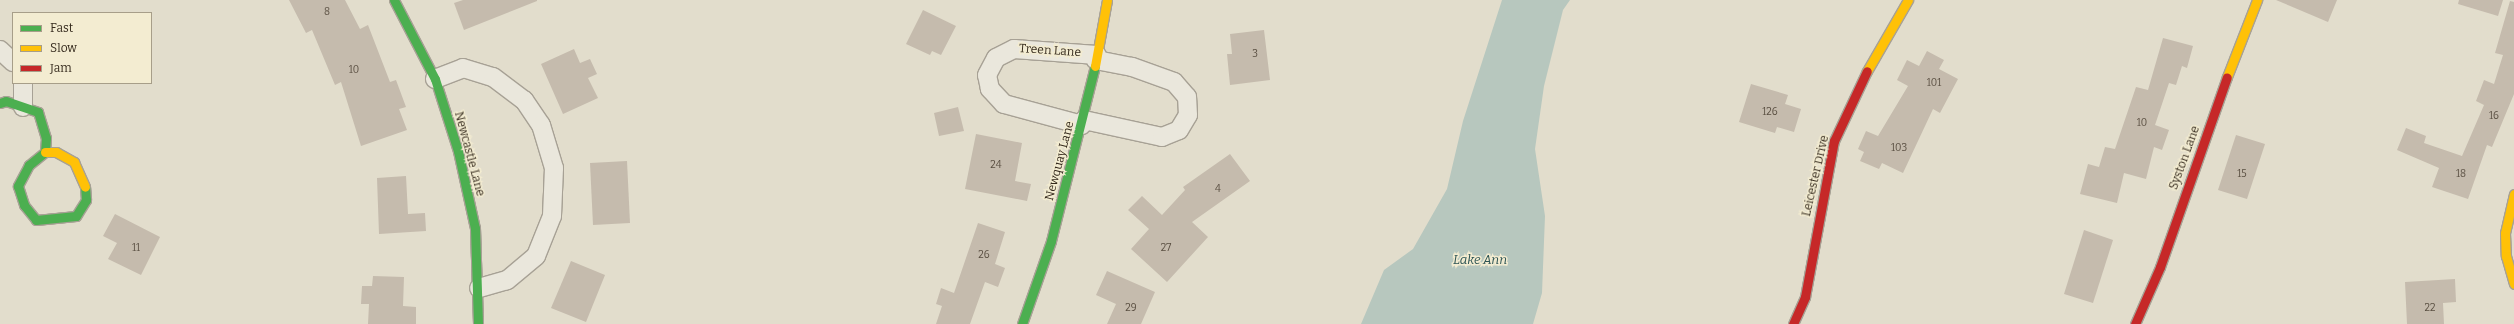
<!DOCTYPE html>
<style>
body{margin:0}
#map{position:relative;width:2514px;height:324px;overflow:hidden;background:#e2ddcc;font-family:Bitter,serif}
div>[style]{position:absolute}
.water>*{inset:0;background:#b7c7be}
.building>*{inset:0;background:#c5bbad}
.roads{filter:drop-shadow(1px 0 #a7a195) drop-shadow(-1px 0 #a7a195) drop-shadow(0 1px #a7a195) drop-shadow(0 -1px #a7a195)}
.street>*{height:18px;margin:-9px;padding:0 9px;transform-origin:9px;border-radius:9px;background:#eae7dc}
.fast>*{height:9px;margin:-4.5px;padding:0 4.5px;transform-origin:4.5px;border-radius:4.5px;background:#4caf50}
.slow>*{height:9px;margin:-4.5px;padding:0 4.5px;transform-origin:4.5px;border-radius:4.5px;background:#ffc107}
.jam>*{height:9px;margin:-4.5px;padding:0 4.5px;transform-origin:4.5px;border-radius:4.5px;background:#c62828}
span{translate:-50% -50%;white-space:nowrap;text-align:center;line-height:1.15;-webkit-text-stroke:3px #f3ecd1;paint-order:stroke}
.number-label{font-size:10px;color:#594e41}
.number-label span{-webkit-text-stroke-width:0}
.street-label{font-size:12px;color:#352a1d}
.water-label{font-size:13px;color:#2d5454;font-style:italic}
.legend{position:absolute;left:12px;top:12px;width:140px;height:72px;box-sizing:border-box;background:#f3ecd1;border:1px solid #a79e89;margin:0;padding:5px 7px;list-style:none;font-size:12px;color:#352a1d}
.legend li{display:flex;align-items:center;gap:8px;height:20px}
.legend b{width:20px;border:1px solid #a79e89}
</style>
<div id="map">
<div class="water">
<i style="clip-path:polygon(1502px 0,1570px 0,1563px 10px,1544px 86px,1535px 149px,1545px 216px,1542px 293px,1533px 324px,1361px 324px,1384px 270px,1413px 249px,1447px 189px,1463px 121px)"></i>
</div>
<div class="building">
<i style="clip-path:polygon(289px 0,345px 0,360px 29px,368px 25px,390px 82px,396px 80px,406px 107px,399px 109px,407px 130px,361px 146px,341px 82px,335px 85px,312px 30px,306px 33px)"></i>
<i style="clip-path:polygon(463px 0,537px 0,537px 1px,464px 30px,454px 3px)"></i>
<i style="clip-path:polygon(2276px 0,2337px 0,2328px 22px)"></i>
<i style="clip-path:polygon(2459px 0,2503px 0,2498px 16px,2458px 4px)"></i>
<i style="clip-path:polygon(2510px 1px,2514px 2px,2514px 94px,2492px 147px,2487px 145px,2468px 199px,2432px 187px,2439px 168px,2397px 150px,2406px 128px,2426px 136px,2424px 143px,2462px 156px,2484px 105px,2476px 101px,2484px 80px,2494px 84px,2503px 55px,2495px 53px)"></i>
<i style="clip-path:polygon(923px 10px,956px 26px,941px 55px,932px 51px,930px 55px,906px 44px)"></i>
<i style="clip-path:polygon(1264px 30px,1270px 80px,1230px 85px,1227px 54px,1232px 54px,1230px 34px)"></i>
<i style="clip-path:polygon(2163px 38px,2193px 46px,2187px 68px,2182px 66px,2176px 85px,2169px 83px,2155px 125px,2169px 130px,2162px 150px,2154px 147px,2146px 179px,2124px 173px,2117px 203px,2080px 194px,2088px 164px,2099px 167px,2105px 147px,2115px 149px,2136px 87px,2148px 90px)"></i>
<i style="clip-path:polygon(574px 49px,580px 63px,590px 59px,597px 74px,588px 78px,598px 98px,563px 114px,541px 64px)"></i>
<i style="clip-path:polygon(1927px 51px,1944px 60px,1939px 69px,1958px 79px,1940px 113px,1933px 109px,1903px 173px,1882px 163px,1879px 169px,1860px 161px,1864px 152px,1858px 149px,1866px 131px,1878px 136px,1908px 86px,1897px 80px,1907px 60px,1919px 66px)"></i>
<i style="clip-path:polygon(1751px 84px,1788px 95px,1785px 104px,1801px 109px,1794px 132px,1777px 127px,1775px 133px,1739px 122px)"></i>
<i style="clip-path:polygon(958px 107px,964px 131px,939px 136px,934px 113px)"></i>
<i style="clip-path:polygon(976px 134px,1022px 143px,1015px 181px,1031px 184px,1027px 201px,965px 189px)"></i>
<i style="clip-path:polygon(2236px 135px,2265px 144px,2247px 199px,2218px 190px)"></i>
<i style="clip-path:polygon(1230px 154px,1250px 181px,1192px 222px,1208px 237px,1167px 282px,1131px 249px,1149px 229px,1128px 210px,1142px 196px,1162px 215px,1185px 190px,1183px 187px)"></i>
<i style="clip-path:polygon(627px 161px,630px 223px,593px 225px,590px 163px)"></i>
<i style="clip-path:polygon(406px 176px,408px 214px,425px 213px,426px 231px,379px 234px,377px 178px)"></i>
<i style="clip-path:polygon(115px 214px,160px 237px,141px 275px,108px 259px,117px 243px,103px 236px)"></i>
<i style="clip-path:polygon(978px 223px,1005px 232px,995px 264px,1005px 268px,998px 287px,985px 282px,970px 324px,936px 324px,942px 306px,936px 304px,941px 288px,954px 293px)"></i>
<i style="clip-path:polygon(2084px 230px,2113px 240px,2093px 303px,2064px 294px)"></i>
<i style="clip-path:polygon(571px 261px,605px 275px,586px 322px,551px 308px)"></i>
<i style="clip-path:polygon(1107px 271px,1155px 292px,1141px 324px,1107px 324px,1116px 304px,1096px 295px)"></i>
<i style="clip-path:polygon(373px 276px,404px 277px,403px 306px,416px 307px,416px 324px,368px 324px,369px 304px,361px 304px,362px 286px,372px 286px)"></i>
<i style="clip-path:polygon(2455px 279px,2456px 302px,2443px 303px,2444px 324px,2407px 324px,2405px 282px)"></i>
</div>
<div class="roads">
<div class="street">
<i style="left:0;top:50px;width:18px;rotate:43deg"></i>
<i style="left:435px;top:79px;width:30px;rotate:-21deg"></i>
<i style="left:463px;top:68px;width:31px;rotate:17deg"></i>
<i style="left:493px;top:77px;width:39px;rotate:37deg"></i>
<i style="left:524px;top:100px;width:30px;rotate:56deg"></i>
<i style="left:541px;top:125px;width:45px;rotate:73.2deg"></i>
<i style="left:554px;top:168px;width:48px;rotate:92.4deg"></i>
<i style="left:552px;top:216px;width:43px;rotate:111.8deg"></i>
<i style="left:536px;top:256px;width:38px;rotate:140deg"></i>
<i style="left:507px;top:280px;width:29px;rotate:164deg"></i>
<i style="left:23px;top:107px;width:24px;rotate:-90deg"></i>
<i style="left:1084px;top:120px;width:80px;rotate:12.3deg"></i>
<i style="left:1162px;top:137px;width:18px;rotate:-22deg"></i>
<i style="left:1179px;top:130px;width:17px;rotate:-59deg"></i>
<i style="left:1188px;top:115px;width:18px;rotate:-93deg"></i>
<i style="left:1187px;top:97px;width:20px;rotate:-131deg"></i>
<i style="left:1174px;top:82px;width:45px;rotate:-160.3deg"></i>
<i style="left:1132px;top:67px;width:37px;rotate:-169deg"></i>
<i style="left:1082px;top:125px;width:81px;rotate:-164.9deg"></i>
<i style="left:1004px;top:104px;width:21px;rotate:-133deg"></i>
<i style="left:990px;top:89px;width:14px;rotate:-102deg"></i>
<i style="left:987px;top:75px;width:19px;rotate:-62deg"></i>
<i style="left:996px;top:58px;width:20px;rotate:-27deg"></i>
<i style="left:1014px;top:49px;width:83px;rotate:4.1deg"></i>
</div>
<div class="fast">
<i style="left:394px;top:0;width:89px;rotate:62.6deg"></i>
<i style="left:435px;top:79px;width:76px;rotate:72.3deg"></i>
<i style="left:458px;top:151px;width:79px;rotate:77.6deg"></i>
<i style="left:475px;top:228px;width:96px;rotate:88.2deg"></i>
<i style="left:0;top:103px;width:6px;rotate:-18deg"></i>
<i style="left:6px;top:101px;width:34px;rotate:19deg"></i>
<i style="left:38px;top:112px;width:27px;rotate:73deg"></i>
<i style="left:46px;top:138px;width:14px;rotate:94deg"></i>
<i style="left:45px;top:152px;width:21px;rotate:141deg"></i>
<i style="left:29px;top:165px;width:24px;rotate:118deg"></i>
<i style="left:18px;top:186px;width:20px;rotate:72deg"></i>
<i style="left:24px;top:205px;width:19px;rotate:51deg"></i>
<i style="left:36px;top:220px;width:40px;rotate:-5.7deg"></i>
<i style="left:76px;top:216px;width:19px;rotate:-58deg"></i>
<i style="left:86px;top:200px;width:13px;rotate:-94deg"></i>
<i style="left:1022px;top:324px;width:88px;rotate:-70.7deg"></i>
<i style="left:1051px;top:241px;width:180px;rotate:-75.9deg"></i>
</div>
<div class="slow">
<i style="left:1095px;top:66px;width:67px;rotate:-79.7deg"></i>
<i style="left:1867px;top:71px;width:82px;rotate:-60deg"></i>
<i style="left:2227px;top:77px;width:83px;rotate:-68.7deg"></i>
<i style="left:45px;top:152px;width:11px"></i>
<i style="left:56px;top:152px;width:21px;rotate:29deg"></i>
<i style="left:74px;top:162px;width:27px;rotate:66deg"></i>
<i style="left:2514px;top:194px;width:40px;rotate:103deg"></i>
<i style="left:2505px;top:233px;width:23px;rotate:88deg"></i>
<i style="left:2506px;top:256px;width:29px;rotate:74deg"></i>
</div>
<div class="jam">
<i style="left:1793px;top:324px;width:30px;rotate:-66deg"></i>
<i style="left:1805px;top:297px;width:159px;rotate:-79.5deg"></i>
<i style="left:1834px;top:141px;width:77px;rotate:-64.8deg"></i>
<i style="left:2135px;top:324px;width:62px;rotate:-66.3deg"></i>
<i style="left:2160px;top:267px;width:201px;rotate:-70.6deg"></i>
</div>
</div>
<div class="number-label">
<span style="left:327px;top:13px">8</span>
<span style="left:1255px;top:55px">3</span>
<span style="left:354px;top:71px">10</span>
<span style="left:1934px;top:84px">101</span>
<span style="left:1770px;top:113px">126</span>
<span style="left:2494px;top:117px">16</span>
<span style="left:2142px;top:124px">10</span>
<span style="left:1899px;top:149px">103</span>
<span style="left:996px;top:166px">24</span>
<span style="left:2242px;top:175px">15</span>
<span style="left:2461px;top:175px">18</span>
<span style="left:1218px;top:190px">4</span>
<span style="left:136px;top:249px">11</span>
<span style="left:1166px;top:249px">27</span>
<span style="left:984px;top:256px">26</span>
<span style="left:1131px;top:309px">29</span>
<span style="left:2430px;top:309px">22</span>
</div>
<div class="street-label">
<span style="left:1050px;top:51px;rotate:4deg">Treen Lane</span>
<span style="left:469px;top:154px;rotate:75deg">Newcastle Lane</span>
<span style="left:2185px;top:158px;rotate:-70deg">Syston Lane</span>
<span style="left:1060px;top:161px;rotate:-75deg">Newquay Lane</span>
<span style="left:1816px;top:176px;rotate:-77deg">Leicester Drive</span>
</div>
<div class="water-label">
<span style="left:1480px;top:260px">Lake Ann</span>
</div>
<ul class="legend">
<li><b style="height:5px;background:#4caf50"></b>Fast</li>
<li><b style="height:5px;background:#ffc107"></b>Slow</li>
<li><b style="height:5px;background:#c62828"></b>Jam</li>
</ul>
</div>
